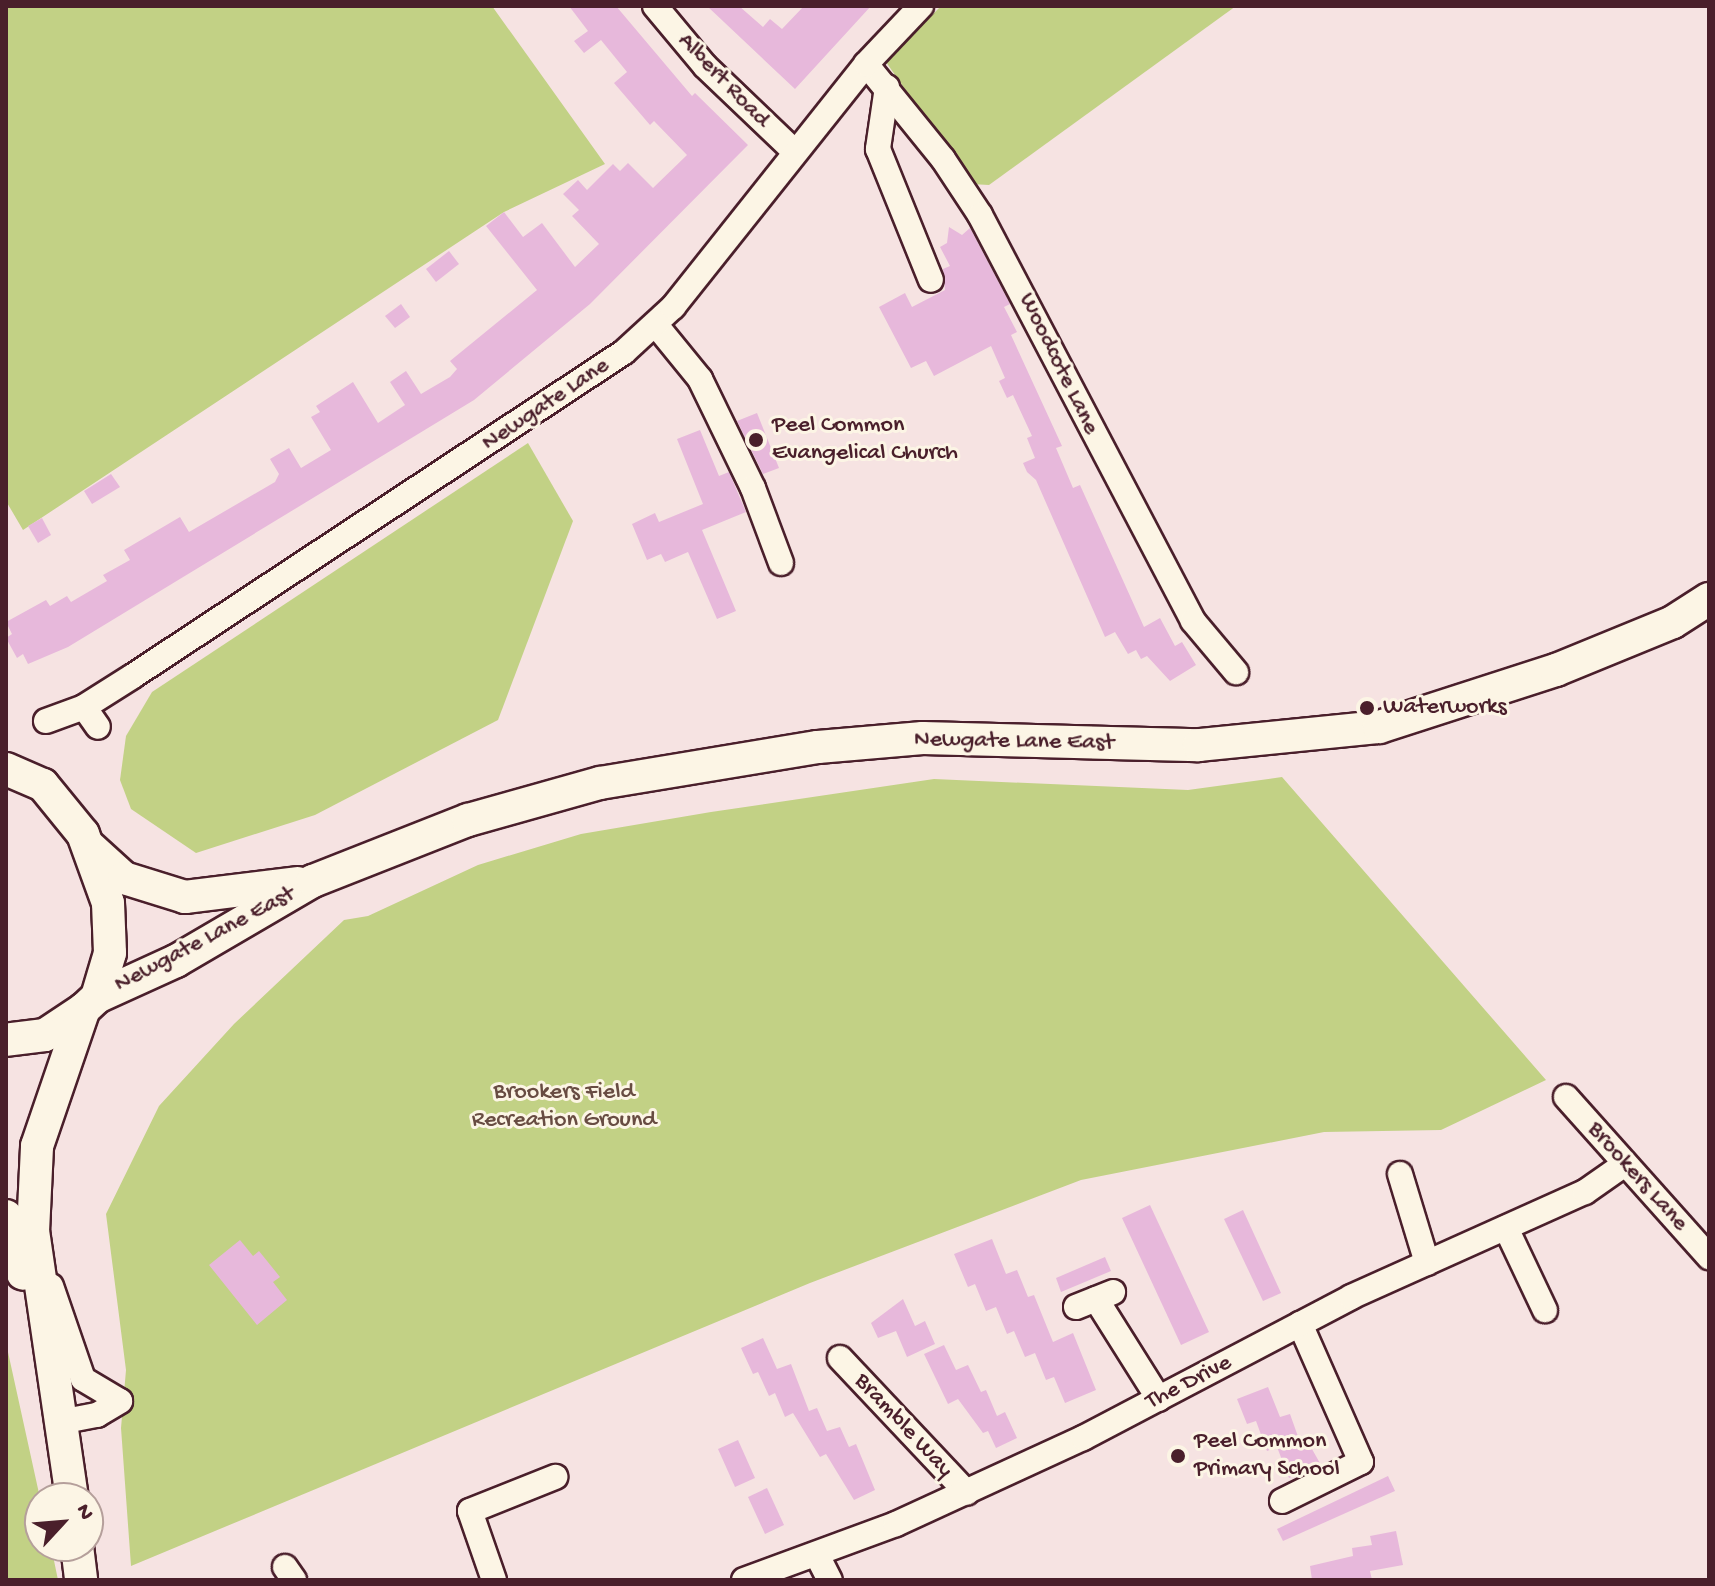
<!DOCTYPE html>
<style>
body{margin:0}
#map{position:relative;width:1715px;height:1586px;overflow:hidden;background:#f6e3e2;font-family:"Gochi Hand",sans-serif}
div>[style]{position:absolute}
.green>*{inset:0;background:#c2d185}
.building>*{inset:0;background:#e7b8db}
.roads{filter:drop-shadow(2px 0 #4a1f2b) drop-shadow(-2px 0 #4a1f2b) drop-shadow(0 2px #4a1f2b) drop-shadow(0 -2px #4a1f2b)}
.minor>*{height:24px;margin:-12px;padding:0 12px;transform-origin:12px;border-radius:12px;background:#fcf5e5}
.major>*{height:32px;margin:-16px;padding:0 16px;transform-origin:16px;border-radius:16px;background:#fcf5e5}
.dots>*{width:22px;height:22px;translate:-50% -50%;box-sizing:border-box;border:4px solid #fcf5e5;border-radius:50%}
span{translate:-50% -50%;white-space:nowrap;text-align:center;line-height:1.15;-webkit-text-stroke:6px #fcf5e5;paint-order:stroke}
.street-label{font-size:24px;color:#4a1f2b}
.poi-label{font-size:24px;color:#4a1f2b}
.left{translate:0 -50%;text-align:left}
.park-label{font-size:24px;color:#684c42}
.frame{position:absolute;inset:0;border:8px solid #4a1f2b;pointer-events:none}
.north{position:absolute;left:24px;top:1482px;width:80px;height:80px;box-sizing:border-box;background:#fcf5e5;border:2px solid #b59f9b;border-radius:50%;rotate:64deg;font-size:22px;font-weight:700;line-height:32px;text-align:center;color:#4a1f2b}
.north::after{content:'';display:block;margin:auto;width:28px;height:36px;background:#4a1f2b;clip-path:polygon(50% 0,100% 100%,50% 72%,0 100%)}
</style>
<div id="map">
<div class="green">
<i style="clip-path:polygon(6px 6px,492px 6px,605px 164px,504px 212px,23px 530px,6px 501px)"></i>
<i style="clip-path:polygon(941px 6px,1236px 6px,989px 185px,971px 184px,886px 62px)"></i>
<i style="clip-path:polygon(528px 443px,573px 521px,498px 720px,315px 815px,196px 853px,131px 809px,120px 780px,126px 736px,152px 692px)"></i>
<i style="clip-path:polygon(1282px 777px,1546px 1080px,1441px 1130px,1324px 1132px,1081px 1180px,810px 1283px,131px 1566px,121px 1428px,126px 1370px,106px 1214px,159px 1106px,234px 1024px,344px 920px,368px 916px,478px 865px,581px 834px,711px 812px,934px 779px,1188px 790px)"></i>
<i style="clip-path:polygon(6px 1343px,40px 1498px,40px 1546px,51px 1546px,58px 1580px,6px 1580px)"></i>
</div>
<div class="building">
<i style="clip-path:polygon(569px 6px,616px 6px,692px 96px,695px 93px,748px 145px,590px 304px,474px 400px,68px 647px,28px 664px,23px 654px,17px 658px,6px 638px,12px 634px,6px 622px,46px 600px,50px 606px,67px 596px,71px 602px,107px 581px,103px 575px,130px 560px,124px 550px,180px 517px,189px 532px,275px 482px,279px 474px,270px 459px,289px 448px,301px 468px,331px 450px,311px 417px,320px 412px,316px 406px,353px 382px,378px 423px,405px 405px,390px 382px,406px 371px,421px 394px,450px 377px,457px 369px,450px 361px,537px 290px,486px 226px,504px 212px,523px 237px,542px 223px,575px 267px,599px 244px,572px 216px,579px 210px,563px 194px,578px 180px,587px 190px,613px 164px,620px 171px,628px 163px,653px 188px,687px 155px,654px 121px,650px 125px,614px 83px,627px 72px,601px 40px,584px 53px,574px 41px,588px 31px)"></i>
<i style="clip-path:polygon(707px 6px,739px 6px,763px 27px,770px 19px,782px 29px,804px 6px,871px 6px,795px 89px)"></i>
<i style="clip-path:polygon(949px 227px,962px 235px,970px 228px,1010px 304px,1004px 307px,1017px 332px,1011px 335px,1062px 446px,1056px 448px,1073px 488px,1080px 485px,1144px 627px,1160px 618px,1175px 646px,1182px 642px,1196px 665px,1170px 681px,1147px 656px,1141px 659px,1136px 650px,1128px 654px,1115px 632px,1105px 637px,1036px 480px,1027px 472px,1023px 463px,1035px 458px,1027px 438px,1032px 436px,1013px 395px,1007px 398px,999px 381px,1005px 378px,991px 346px,934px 376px,926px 361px,911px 368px,879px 307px,905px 293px,912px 307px,945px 290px,943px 269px,950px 266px,940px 247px,947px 243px)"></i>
<i style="clip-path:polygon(449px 251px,459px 264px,436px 282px,426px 269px)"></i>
<i style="clip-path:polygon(401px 304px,410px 317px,395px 328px,385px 316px)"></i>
<i style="clip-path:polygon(757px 413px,779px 468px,763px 474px,737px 421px)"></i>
<i style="clip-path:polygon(700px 430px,719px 476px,729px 472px,746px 512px,702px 530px,736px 611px,717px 619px,688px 552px,665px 562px,661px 554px,647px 560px,632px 524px,655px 513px,659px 522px,703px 504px,677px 439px)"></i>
<i style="clip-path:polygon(111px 474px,120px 487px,92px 504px,84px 491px)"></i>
<i style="clip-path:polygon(42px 518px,51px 535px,38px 543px,28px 526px)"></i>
<i style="clip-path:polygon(1150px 1205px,1209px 1332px,1181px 1345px,1122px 1218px)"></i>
<i style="clip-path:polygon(1243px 1210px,1281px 1293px,1263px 1301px,1224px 1219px)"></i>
<i style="clip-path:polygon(992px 1239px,1006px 1274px,1017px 1270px,1028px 1297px,1034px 1295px,1053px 1342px,1073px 1333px,1096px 1390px,1065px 1403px,1054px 1377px,1046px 1380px,1035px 1353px,1025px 1357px,1014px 1331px,1007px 1334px,996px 1307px,986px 1311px,975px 1284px,968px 1287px,954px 1254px)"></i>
<i style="clip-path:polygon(240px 1240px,253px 1256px,259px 1251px,280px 1277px,273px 1282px,287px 1300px,257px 1325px,209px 1265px)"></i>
<i style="clip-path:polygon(1105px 1257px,1111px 1271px,1061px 1292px,1056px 1278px)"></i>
<i style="clip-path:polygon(903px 1299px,915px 1326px,925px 1321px,935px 1344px,907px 1357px,896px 1331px,878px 1338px,871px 1323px)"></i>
<i style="clip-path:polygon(763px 1338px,777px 1369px,791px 1364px,809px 1411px,817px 1408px,827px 1431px,840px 1427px,849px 1447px,856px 1444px,875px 1490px,854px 1500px,826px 1454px,820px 1457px,793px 1413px,785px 1417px,775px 1393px,769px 1396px,758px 1372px,753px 1374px,741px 1348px)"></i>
<i style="clip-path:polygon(944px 1345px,956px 1370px,968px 1365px,981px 1392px,986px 1390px,997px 1416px,1005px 1412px,1017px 1438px,996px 1448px,988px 1431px,983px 1433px,958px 1399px,948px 1404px,924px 1354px)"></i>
<i style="clip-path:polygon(1268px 1387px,1280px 1417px,1290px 1414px,1301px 1445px,1308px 1442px,1321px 1465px,1289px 1478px,1277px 1447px,1267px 1451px,1256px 1421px,1247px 1424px,1237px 1399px)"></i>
<i style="clip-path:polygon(738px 1440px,755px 1478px,735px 1487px,718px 1449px)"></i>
<i style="clip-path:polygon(1388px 1476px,1395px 1491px,1283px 1541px,1277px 1529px)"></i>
<i style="clip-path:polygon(767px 1488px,784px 1525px,765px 1534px,748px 1497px)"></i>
<i style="clip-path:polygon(1396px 1531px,1403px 1565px,1370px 1571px,1372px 1580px,1312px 1580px,1310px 1566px,1353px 1556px,1352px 1548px,1372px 1545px,1370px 1536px)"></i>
</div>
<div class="roads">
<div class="minor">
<i style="left:655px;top:6px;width:78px;rotate:50.2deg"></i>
<i style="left:705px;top:66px;width:124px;rotate:43.7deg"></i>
<i style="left:866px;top:64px;width:122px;rotate:51deg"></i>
<i style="left:943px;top:159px;width:67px;rotate:56.5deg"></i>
<i style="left:980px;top:215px;width:458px;rotate:62.3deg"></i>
<i style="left:1193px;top:621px;width:67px;rotate:49.9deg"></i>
<i style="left:887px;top:87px;width:63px;rotate:98.3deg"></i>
<i style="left:878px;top:149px;width:141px;rotate:68deg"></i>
<i style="left:656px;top:325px;width:70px;rotate:50.8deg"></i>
<i style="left:700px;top:379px;width:121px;rotate:64.1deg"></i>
<i style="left:753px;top:488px;width:80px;rotate:69.5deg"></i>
<i style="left:84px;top:707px;width:24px;rotate:55deg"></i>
<i style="left:46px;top:721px;width:40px;rotate:-20.2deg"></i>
<i style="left:84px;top:707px;width:58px;rotate:-32.3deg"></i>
<i style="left:133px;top:676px;width:588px;rotate:-33.42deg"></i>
<i style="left:624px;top:352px;width:67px;rotate:-42.6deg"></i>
<i style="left:673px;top:307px;width:310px;rotate:-51.5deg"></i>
<i style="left:866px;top:64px;width:80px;rotate:-46.5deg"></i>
<i style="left:1566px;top:1097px;width:215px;rotate:48.2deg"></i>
<i style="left:1400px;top:1174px;width:93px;rotate:73.1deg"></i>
<i style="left:1506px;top:1228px;width:91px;rotate:64.6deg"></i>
<i style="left:51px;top:1286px;width:98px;rotate:71deg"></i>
<i style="left:83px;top:1379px;width:43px;rotate:30.7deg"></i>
<i style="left:1096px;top:1299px;width:118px;rotate:57.8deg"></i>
<i style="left:1076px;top:1307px;width:40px;rotate:-22deg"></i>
<i style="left:840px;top:1358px;width:185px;rotate:46.7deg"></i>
<i style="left:65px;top:1421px;width:33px;rotate:-11deg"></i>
<i style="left:97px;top:1415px;width:27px;rotate:-31deg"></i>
<i style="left:1282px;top:1501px;width:88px;rotate:-26.3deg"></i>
<i style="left:1361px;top:1462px;width:151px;rotate:-113.8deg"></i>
<i style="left:817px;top:1555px;width:28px;rotate:63deg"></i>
<i style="left:285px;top:1567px;width:16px;rotate:55deg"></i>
<i style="left:494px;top:1580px;width:73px;rotate:-109.2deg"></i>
<i style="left:470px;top:1511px;width:92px;rotate:-21.8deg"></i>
<i style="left:744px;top:1580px;width:162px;rotate:-20.2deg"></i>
<i style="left:896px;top:1524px;width:206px;rotate:-24.7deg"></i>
<i style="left:1083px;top:1438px;width:303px;rotate:-27.7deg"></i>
<i style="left:1351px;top:1297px;width:256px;rotate:-24.2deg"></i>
<i style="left:1585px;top:1192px;width:49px;rotate:-35deg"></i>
</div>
<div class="major">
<i style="left:6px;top:769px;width:40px;rotate:23.4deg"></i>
<i style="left:43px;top:785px;width:63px;rotate:50.8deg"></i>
<i style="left:83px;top:834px;width:73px;rotate:70.1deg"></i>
<i style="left:108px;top:903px;width:50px;rotate:87.7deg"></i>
<i style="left:110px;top:953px;width:46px;rotate:106.5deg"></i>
<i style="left:97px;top:997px;width:18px;rotate:137deg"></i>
<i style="left:84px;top:1009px;width:47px;rotate:146.3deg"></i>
<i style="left:45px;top:1035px;width:39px;rotate:173deg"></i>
<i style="left:91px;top:848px;width:45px;rotate:42.3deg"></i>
<i style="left:124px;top:878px;width:64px;rotate:17.3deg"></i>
<i style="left:185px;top:897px;width:113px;rotate:-7.1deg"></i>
<i style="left:97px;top:997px;width:87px;rotate:-24.5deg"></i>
<i style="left:176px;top:961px;width:159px;rotate:-30.3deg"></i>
<i style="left:313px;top:881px;width:167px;rotate:-21.5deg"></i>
<i style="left:468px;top:820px;width:137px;rotate:-15.7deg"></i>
<i style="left:600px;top:783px;width:221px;rotate:-9.4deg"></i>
<i style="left:818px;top:747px;width:105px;rotate:-4.9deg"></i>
<i style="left:923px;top:738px;width:276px;rotate:1.5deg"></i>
<i style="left:1199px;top:745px;width:181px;rotate:-5.7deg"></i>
<i style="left:1379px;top:727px;width:186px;rotate:-17.9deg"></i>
<i style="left:1556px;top:670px;width:126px;rotate:-22.3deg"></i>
<i style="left:1673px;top:622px;width:43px;rotate:-32.6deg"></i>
<i style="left:6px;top:1216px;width:60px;rotate:73.7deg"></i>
<i style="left:72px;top:1498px;width:269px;rotate:-98.3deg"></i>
<i style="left:33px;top:1232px;width:86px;rotate:-87.3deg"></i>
<i style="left:37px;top:1146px;width:145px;rotate:-71.1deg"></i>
<i style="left:77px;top:1546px;width:34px;rotate:83deg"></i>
</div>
</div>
<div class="dots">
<i style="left:756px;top:440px;background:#4a1f2b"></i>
<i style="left:1367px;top:708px;background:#4a1f2b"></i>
<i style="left:1178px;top:1456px;background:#4a1f2b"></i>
</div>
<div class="street-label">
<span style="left:723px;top:81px;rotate:46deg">Albert Road</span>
<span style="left:1058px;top:364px;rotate:64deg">Woodcote Lane</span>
<span style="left:546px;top:405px;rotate:-34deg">Newgate Lane</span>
<span style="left:1014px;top:742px;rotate:1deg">Newgate Lane East</span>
<span style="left:205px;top:940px;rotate:-28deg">Newgate Lane East</span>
<span style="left:1637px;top:1177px;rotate:48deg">Brookers Lane</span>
<span style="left:1189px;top:1383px;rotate:-27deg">The Drive</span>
<span style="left:903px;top:1426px;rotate:47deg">Bramble Way</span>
</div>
<div class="poi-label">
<span class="left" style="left:772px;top:440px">Peel Common<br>Evangelical Church</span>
<span class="left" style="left:1383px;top:708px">Waterworks</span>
<span class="left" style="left:1194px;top:1456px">Peel Common<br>Primary School</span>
</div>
<div class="park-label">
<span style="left:564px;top:1107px">Brookers Field<br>Recreation Ground</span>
</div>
<div class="frame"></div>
<div class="north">N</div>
</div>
